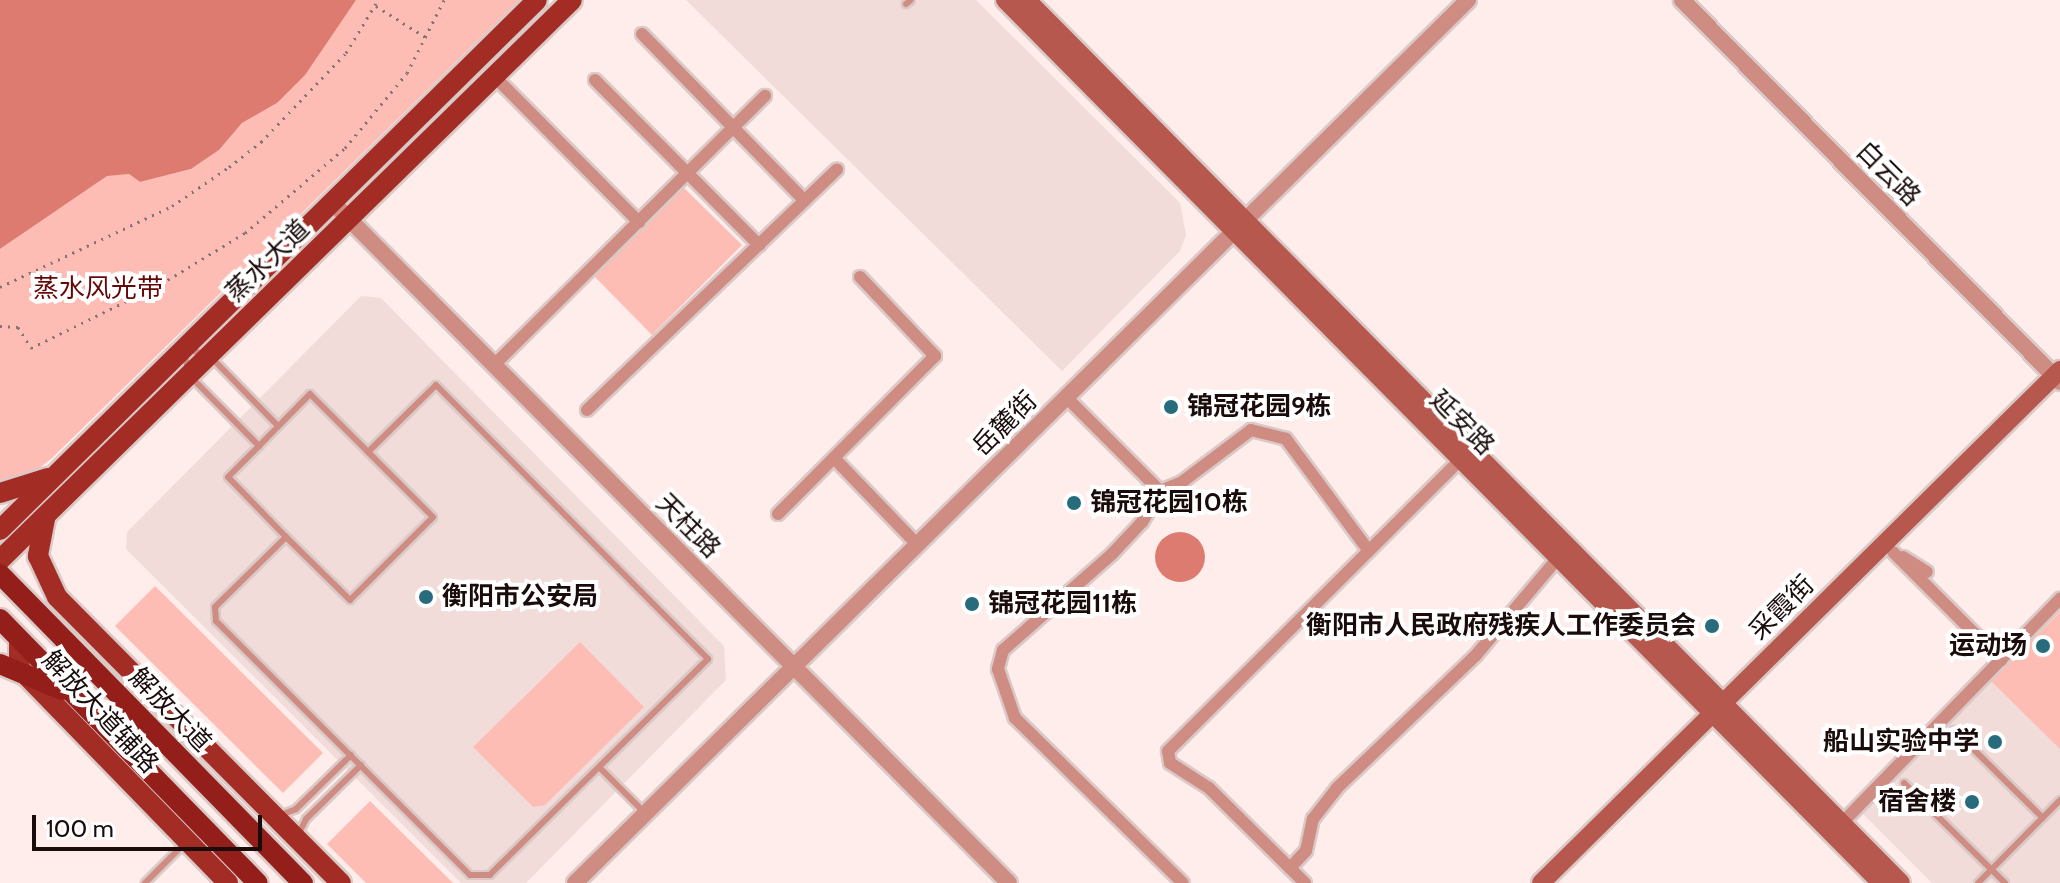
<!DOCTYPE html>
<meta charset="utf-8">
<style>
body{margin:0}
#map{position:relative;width:2060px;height:883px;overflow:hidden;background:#feedea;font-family:Cabin,"Noto Sans SC",sans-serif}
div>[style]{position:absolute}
.built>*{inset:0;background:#f1dcd9}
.green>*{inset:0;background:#fdbdb4}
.water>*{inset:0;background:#de7b70}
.round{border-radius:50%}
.path>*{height:3px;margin-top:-1.5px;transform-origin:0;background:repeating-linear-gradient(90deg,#837372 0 2px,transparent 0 8px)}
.roads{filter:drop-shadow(2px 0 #dac9c6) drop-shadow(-2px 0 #dac9c6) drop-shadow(0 2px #dac9c6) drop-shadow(0 -2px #dac9c6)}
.service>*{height:6px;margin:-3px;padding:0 3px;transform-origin:3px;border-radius:3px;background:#cf8c83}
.minor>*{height:12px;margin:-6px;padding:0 6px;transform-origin:6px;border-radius:6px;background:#cf8c83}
.tertiary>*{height:16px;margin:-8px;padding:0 8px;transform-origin:8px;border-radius:8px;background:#cf8c83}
.secondary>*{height:18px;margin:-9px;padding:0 9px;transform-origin:9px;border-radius:9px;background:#b7584e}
.primary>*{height:20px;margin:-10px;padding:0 10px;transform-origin:10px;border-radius:10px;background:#a32c25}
.trunk>*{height:20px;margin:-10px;padding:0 10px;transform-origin:10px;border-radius:10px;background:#941f1a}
.dots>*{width:22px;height:22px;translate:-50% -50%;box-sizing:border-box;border:4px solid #fff;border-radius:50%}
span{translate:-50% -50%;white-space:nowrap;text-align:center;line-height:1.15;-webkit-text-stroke:8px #fff;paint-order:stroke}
.street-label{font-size:26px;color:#1a0c0b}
.park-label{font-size:26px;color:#640808}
.poi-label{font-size:26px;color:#1a0c0b;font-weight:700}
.left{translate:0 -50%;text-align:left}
.right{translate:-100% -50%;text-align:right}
.scale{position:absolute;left:32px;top:815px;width:230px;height:36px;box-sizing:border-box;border:4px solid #1a0c0b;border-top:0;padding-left:10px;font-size:24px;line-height:28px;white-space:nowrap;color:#1a0c0b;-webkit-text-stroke:6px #fff;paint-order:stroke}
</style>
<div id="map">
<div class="built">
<i style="clip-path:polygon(686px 0,976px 0,1180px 203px,1186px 235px,1180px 251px,1062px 371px)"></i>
<i style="clip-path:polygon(361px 296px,381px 298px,724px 646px,726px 680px,526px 883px,461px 883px,126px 549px,127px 532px)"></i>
<i style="clip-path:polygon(2060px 612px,2060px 883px,1932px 883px,1861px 812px)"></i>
</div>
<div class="green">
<i style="clip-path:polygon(356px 0,519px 0,52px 458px,37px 470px,0 482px,0 249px,108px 175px,129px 174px,140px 182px,191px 169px,219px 150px,242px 123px,277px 103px)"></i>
<i style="clip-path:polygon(683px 187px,742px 245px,652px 335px,594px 276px)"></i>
<i style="clip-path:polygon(155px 586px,323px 753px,283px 793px,115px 626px)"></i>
<i style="clip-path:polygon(2060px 612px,2060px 749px,1991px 681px)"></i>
<i style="clip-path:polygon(580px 642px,644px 707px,545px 805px,533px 807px,473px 747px)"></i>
<i style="clip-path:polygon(370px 801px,453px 883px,366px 883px,327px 844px)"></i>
</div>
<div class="water">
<i style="clip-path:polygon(0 0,356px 0,305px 75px,277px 103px,242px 123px,219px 150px,191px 169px,140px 182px,129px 174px,107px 176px,0 249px)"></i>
<i class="round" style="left:1155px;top:532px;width:50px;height:50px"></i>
</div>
<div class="path">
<i style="left:376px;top:6px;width:60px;rotate:32.1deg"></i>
<i style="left:0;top:287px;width:190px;rotate:-25.2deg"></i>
<i style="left:172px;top:206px;width:69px;rotate:-34.4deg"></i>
<i style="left:229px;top:167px;width:41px;rotate:-38deg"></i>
<i style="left:261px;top:142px;width:123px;rotate:-46.3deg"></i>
<i style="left:346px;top:53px;width:62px;rotate:-58.9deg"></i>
<i style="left:0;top:326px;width:18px;rotate:3deg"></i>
<i style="left:18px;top:327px;width:25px;rotate:58deg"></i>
<i style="left:31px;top:348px;width:145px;rotate:-26.2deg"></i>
<i style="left:161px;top:284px;width:98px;rotate:-31.3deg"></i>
<i style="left:245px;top:233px;width:131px;rotate:-40.4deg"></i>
<i style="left:345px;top:148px;width:97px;rotate:-50.4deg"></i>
<i style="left:407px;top:73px;width:82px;rotate:-63.1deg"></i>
</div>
<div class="roads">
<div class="service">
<i style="left:906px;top:4px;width:6px;rotate:-39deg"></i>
<i style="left:189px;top:350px;width:21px;rotate:14deg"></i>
<i style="left:209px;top:355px;width:99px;rotate:45.8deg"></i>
<i style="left:185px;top:355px;width:20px;rotate:79deg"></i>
<i style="left:189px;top:375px;width:100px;rotate:45.4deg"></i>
<i style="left:436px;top:385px;width:386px;rotate:45.2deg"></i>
<i style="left:708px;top:659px;width:307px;rotate:135.3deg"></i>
<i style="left:490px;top:875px;width:20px;rotate:180deg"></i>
<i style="left:470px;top:875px;width:359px;rotate:-135deg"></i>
<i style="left:216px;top:621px;width:14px;rotate:-94deg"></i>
<i style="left:215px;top:607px;width:100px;rotate:-44.6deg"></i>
<i style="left:286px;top:537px;width:83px;rotate:-134deg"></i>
<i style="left:228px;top:477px;width:44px;rotate:-45deg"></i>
<i style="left:259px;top:446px;width:73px;rotate:-45.6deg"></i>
<i style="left:310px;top:394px;width:82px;rotate:45deg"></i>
<i style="left:368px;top:452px;width:95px;rotate:-44.6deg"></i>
<i style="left:286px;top:537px;width:90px;rotate:44.5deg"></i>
<i style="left:350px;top:600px;width:117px;rotate:-45deg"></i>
<i style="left:433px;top:517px;width:92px;rotate:-135deg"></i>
<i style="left:1954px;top:730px;width:125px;rotate:44.7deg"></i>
<i style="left:599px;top:767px;width:57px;rotate:45deg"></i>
<i style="left:1904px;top:783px;width:142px;rotate:44.7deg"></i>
<i style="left:278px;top:816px;width:19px;rotate:-21deg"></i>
<i style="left:296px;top:809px;width:77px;rotate:-44.5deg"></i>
<i style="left:299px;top:833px;width:16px;rotate:-63deg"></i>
<i style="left:306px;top:819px;width:77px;rotate:-44.5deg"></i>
<i style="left:145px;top:883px;width:55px;rotate:-45deg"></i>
<i style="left:1978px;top:883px;width:117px;rotate:-45.3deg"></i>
</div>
<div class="minor">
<i style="left:642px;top:34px;width:233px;rotate:45.7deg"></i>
<i style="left:494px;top:76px;width:206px;rotate:45.2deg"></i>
<i style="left:595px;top:80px;width:233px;rotate:45.2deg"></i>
<i style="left:494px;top:365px;width:382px;rotate:-44.8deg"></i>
<i style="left:1066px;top:397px;width:133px;rotate:45deg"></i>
<i style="left:1160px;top:491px;width:24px;rotate:-22deg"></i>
<i style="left:1182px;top:482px;width:86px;rotate:-37deg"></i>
<i style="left:1251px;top:430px;width:36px;rotate:14deg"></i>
<i style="left:1286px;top:439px;width:138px;rotate:53.5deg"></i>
<i style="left:587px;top:410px;width:347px;rotate:-43.9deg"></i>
<i style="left:834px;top:458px;width:111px;rotate:46.1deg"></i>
<i style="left:1160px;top:491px;width:36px;rotate:120deg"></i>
<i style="left:1142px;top:522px;width:44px;rotate:133.2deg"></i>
<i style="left:1112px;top:554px;width:145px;rotate:138.6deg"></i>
<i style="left:1003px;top:650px;width:20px;rotate:105deg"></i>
<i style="left:998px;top:669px;width:52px;rotate:70.9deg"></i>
<i style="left:1015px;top:718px;width:235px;rotate:44.5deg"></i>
<i style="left:778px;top:514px;width:223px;rotate:-45.2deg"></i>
<i style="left:935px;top:356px;width:109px;rotate:-133.5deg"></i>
<i style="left:1893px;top:552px;width:153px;rotate:45deg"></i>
<i style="left:1903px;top:557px;width:28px;rotate:32deg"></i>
<i style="left:1842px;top:823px;width:313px;rotate:-45.8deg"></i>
<i style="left:1290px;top:868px;width:23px;rotate:-47deg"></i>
<i style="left:1306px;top:851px;width:33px;rotate:-78deg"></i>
<i style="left:1313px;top:819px;width:39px;rotate:-52deg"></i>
<i style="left:1337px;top:788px;width:192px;rotate:-43.7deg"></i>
<i style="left:1476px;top:655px;width:127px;rotate:-49.8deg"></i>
<i style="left:1305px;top:883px;width:135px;rotate:-135.3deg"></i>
<i style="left:1209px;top:788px;width:46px;rotate:-147.3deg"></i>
<i style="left:1170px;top:763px;width:12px;rotate:-99deg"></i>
<i style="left:1168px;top:751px;width:414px;rotate:-44.9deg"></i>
</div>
<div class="tertiary">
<i style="left:1682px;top:0;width:537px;rotate:45.3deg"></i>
<i style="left:332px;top:202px;width:960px;rotate:45.17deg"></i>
<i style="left:575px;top:883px;width:1256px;rotate:-44.68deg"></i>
</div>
<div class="secondary">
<i style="left:1005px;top:0;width:1244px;rotate:45.23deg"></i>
<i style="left:1027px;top:0;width:1242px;rotate:45.29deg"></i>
<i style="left:1541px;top:883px;width:730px;rotate:-44.67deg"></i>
</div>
<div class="primary">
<i style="left:0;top:493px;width:50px;rotate:-17.4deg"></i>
<i style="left:45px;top:519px;width:38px;rotate:101deg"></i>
<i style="left:38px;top:556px;width:45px;rotate:65.1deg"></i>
<i style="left:57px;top:597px;width:403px;rotate:45.2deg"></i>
<i style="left:0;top:530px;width:754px;rotate:-44.62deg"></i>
<i style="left:0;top:560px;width:800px;rotate:-44.39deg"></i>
<i style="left:19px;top:639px;width:29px;rotate:90deg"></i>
<i style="left:19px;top:668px;width:300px;rotate:45.8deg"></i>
</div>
<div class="trunk">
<i style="left:0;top:574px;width:433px;rotate:45.6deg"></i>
<i style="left:0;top:619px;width:369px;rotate:45.7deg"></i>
<i style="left:0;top:664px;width:67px;rotate:22.8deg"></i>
</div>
</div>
<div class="dots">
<i style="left:1171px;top:407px;background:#286b7c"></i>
<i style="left:1074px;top:503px;background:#286b7c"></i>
<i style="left:426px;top:597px;background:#286b7c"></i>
<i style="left:972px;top:604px;background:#286b7c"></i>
<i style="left:1712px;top:626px;background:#286b7c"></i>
<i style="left:2043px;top:646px;background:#286b7c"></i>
<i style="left:1995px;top:742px;background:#286b7c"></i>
<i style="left:1972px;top:802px;background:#286b7c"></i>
</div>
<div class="street-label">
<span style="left:1888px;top:174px;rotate:45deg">白云路</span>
<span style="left:268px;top:261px;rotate:-44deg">蒸水大道</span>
<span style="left:1462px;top:423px;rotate:45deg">延安路</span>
<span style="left:1005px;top:424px;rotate:-45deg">岳麓街</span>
<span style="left:688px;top:526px;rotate:45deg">天柱路</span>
<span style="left:1782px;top:608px;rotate:-45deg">采霞街</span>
<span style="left:170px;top:710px;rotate:46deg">解放大道</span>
<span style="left:100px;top:712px;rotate:47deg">解放大道辅路</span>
</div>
<div class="park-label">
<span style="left:98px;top:289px">蒸水风光带</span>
</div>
<div class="poi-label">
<span class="left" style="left:1187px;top:407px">锦冠花园9栋</span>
<span class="left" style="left:1090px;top:503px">锦冠花园10栋</span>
<span class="left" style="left:442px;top:597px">衡阳市公安局</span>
<span class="left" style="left:988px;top:604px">锦冠花园11栋</span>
<span class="right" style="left:1696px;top:626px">衡阳市人民政府残疾人工作委员会</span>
<span class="right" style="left:2027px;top:646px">运动场</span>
<span class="right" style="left:1979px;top:742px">船山实验中学</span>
<span class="right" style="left:1956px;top:802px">宿舍楼</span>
</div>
<div class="scale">100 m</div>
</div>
